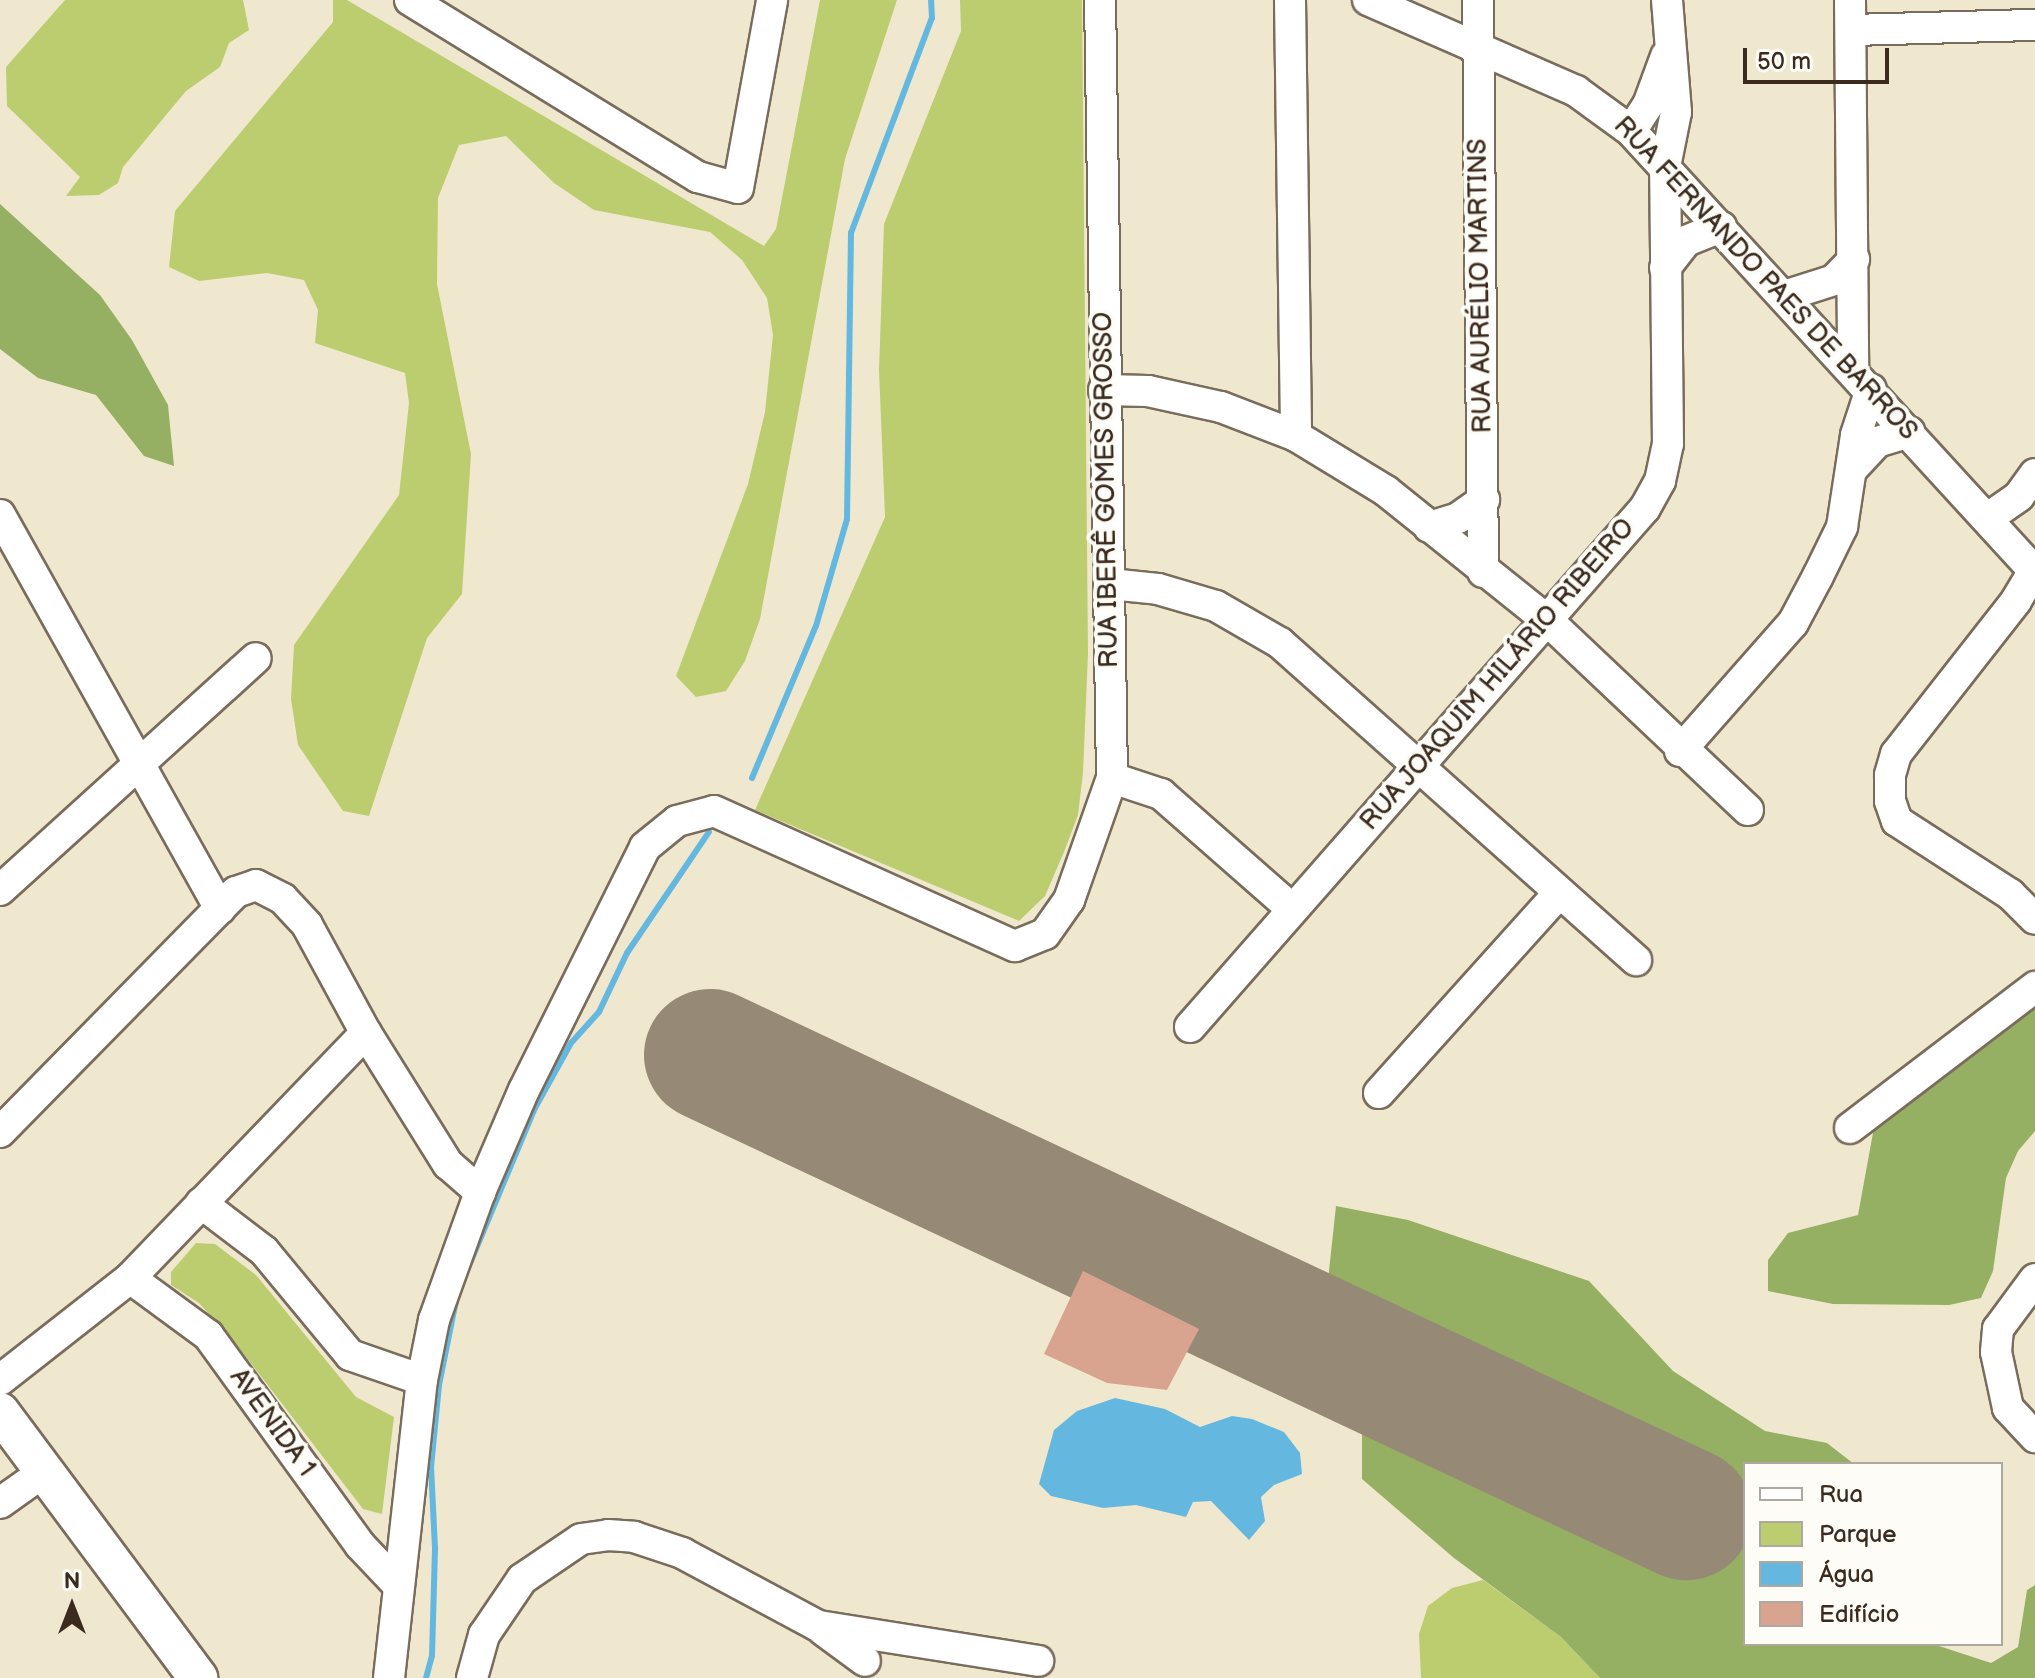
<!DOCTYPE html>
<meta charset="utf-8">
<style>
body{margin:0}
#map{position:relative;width:2035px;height:1678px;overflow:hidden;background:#f0e8ce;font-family:"Balsamiq Sans",sans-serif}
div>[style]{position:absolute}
.green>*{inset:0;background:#bccd6f}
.forest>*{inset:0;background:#95b062}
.water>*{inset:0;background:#64b8e0}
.stream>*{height:6px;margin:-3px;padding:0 3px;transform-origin:3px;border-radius:3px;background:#64b8e0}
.runway>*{height:132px;margin:-66px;padding:0 66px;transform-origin:66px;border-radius:66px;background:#968976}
.building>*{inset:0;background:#d8a490}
.roads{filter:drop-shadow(2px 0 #7a6c5c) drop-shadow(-2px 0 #7a6c5c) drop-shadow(0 2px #7a6c5c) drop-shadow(0 -2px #7a6c5c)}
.minor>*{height:30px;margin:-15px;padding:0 15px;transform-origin:15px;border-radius:15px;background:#fff}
.major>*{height:38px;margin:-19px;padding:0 19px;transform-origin:19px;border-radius:19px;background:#fff}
span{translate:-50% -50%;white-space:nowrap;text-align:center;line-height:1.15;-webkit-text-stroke:8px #fdfcf7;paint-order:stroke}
.street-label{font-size:26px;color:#3b2a1e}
.legend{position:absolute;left:1743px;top:1462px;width:260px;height:184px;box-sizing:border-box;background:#fdfcf7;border:2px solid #afa8a0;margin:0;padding:10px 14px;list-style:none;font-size:24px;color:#3b2a1e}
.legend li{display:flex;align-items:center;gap:16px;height:40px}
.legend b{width:40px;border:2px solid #afa8a0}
.north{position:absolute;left:32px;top:1566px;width:80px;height:80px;-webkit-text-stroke:6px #fdfcf7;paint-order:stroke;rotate:0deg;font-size:22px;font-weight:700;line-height:32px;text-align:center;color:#3b2a1e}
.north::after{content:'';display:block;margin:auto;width:28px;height:36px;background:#3b2a1e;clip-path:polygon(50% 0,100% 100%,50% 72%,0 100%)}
.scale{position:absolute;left:1743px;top:48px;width:146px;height:36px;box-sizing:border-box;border:4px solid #3b2a1e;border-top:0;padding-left:10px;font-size:24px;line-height:28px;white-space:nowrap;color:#3b2a1e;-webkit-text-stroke:6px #fdfcf7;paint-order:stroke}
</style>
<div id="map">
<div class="green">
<i style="clip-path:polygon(65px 0,243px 0,249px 30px,229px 43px,220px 67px,186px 91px,123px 167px,118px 183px,99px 195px,66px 196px,80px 177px,7px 106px,6px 67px)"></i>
<i style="clip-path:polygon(333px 0,347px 0,764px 246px,776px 229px,820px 0,897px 0,845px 159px,760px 619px,745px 661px,726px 691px,696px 697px,676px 676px,748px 484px,765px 412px,773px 335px,767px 298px,742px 260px,710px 232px,594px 210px,554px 183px,506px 136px,459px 145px,438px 198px,437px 284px,471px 454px,462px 594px,427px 638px,369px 816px,343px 811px,298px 745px,291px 699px,294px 645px,399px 495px,409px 403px,405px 373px,315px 343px,318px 310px,304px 280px,267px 273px,199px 281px,169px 267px,175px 211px,333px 22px)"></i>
<i style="clip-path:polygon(960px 0,1082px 0,1088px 653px,1083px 773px,1078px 815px,1064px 852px,1045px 896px,1019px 921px,755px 810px,885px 517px,879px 370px,884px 224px,961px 31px)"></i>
<i style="clip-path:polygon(196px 1243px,215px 1244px,256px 1275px,356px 1397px,394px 1417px,382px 1514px,363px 1509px,240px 1349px,199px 1303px,171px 1285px,171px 1272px)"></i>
<i style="clip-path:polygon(1483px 1580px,1561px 1637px,1600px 1678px,1421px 1678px,1419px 1634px,1428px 1606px,1452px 1588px)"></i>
</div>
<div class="forest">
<i style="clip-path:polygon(0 204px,100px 295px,132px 340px,168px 405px,174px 466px,144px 456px,96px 395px,38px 378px,0 349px)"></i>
<i style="clip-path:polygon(2035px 979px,2035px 1131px,2018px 1151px,2006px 1178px,1993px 1271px,1981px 1298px,1949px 1305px,1833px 1304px,1768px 1291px,1768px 1260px,1788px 1233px,1858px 1215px,1875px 1122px)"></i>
<i style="clip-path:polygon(1336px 1206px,1408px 1220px,1589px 1281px,1673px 1371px,1765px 1431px,1827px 1443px,1854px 1464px,1745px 1464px,1745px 1644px,1933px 1644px,1991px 1663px,2018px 1647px,2027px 1590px,2035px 1585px,2035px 1678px,1600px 1678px,1561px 1637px,1454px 1558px,1362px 1479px,1362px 1418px,1394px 1422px,1420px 1434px,1586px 1525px,1679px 1527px,1691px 1500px,1668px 1495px,1398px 1371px,1325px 1308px)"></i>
</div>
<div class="water">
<i style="clip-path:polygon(1115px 1398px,1165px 1409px,1200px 1427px,1232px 1416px,1252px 1419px,1284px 1432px,1300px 1453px,1302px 1474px,1274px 1485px,1261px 1497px,1265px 1521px,1249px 1540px,1211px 1501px,1193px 1502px,1186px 1517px,1136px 1505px,1103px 1508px,1051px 1496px,1039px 1484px,1054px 1430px,1077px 1411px)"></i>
</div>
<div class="stream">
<i style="left:752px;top:778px;width:165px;rotate:-67.2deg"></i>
<i style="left:816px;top:626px;width:111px;rotate:-73.8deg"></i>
<i style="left:847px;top:519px;width:286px;rotate:-89.2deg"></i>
<i style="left:851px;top:233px;width:230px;rotate:-69.4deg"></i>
<i style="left:932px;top:18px;width:18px;rotate:-93deg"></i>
<i style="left:468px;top:1268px;width:173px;rotate:-67.3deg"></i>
<i style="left:535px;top:1108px;width:74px;rotate:-61deg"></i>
<i style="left:571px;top:1043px;width:42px;rotate:-47.9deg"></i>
<i style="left:599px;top:1012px;width:65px;rotate:-64.6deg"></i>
<i style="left:627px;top:953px;width:146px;rotate:-55.9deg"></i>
<i style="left:426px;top:1678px;width:23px;rotate:-75deg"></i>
<i style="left:432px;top:1656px;width:108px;rotate:-88.4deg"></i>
<i style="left:435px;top:1548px;width:81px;rotate:-92.8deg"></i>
<i style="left:431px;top:1467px;width:82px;rotate:-84.4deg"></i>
<i style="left:439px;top:1385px;width:86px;rotate:-78.6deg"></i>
</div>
<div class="runway">
<i style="left:710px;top:1055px;width:1079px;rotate:25.19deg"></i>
</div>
<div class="building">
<i style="clip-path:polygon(1083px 1271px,1199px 1329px,1167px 1390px,1107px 1383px,1044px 1354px)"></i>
</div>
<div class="roads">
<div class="minor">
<i style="left:410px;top:0;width:338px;rotate:31.6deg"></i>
<i style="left:698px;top:177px;width:41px;rotate:15.4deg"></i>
<i style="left:738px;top:188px;width:191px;rotate:-79.7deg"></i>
<i style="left:1290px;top:0;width:436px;rotate:89.2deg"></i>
<i style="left:1368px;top:0;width:227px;rotate:23.6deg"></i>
<i style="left:1576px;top:91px;width:68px;rotate:36deg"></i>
<i style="left:1631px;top:131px;width:598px;rotate:47.51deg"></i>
<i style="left:1478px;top:0;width:572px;rotate:89.5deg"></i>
<i style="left:1850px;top:0;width:370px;rotate:89.5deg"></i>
<i style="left:1852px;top:30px;width:183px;rotate:-1.6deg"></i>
<i style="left:1631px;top:131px;width:31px;rotate:-57deg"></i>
<i style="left:1648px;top:105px;width:52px;rotate:-69.8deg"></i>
<i style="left:1665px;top:268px;width:34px;rotate:-52deg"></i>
<i style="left:1686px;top:241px;width:38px;rotate:-22deg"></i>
<i style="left:1784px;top:296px;width:52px;rotate:-17.7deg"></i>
<i style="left:1834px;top:280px;width:29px;rotate:-46deg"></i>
<i style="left:1104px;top:390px;width:44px;rotate:1.3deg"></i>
<i style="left:1148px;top:391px;width:75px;rotate:12.4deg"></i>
<i style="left:1221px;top:407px;width:80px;rotate:21.1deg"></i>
<i style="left:1296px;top:436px;width:105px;rotate:31.4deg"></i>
<i style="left:1386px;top:491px;width:205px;rotate:38.7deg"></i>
<i style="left:1546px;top:619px;width:278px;rotate:43.4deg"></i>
<i style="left:1852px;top:469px;width:37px;rotate:-47deg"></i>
<i style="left:1877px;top:442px;width:34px;rotate:-17deg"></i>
<i style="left:0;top:515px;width:451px;rotate:60.8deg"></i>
<i style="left:1988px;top:518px;width:38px;rotate:-35deg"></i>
<i style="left:2019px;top:496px;width:27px;rotate:-54deg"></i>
<i style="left:1429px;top:527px;width:30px;rotate:-17deg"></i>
<i style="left:1458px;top:518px;width:32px;rotate:-35deg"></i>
<i style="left:2035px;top:569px;width:37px;rotate:121deg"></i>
<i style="left:2016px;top:601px;width:194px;rotate:128.1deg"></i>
<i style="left:1896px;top:754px;width:22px;rotate:106deg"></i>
<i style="left:1890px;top:775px;width:26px;rotate:90deg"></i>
<i style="left:1890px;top:801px;width:21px;rotate:71deg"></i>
<i style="left:1897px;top:821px;width:135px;rotate:32.9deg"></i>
<i style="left:2010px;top:894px;width:35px;rotate:45deg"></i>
<i style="left:1110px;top:584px;width:48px;rotate:5.9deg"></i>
<i style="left:1158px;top:589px;width:60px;rotate:16.3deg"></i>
<i style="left:1216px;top:606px;width:74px;rotate:30deg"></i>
<i style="left:1280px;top:643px;width:477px;rotate:41.7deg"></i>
<i style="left:1680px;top:751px;width:171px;rotate:-48.6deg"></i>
<i style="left:1793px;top:623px;width:53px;rotate:-62deg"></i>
<i style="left:1818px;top:576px;width:55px;rotate:-63.9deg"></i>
<i style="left:1842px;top:527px;width:93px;rotate:-81.3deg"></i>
<i style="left:1856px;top:435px;width:48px;rotate:-71.9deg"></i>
<i style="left:1112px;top:778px;width:52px;rotate:18.1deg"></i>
<i style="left:1161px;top:794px;width:174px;rotate:41.3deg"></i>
<i style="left:0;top:890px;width:345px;rotate:-42.2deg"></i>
<i style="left:1190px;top:1027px;width:690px;rotate:-48.76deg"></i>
<i style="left:1645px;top:508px;width:31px;rotate:-61deg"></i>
<i style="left:1660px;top:481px;width:38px;rotate:-78deg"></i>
<i style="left:1668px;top:444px;width:277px;rotate:-90.6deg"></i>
<i style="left:1665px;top:167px;width:56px;rotate:-78.7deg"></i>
<i style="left:1676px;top:112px;width:112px;rotate:-94.6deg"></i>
<i style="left:1379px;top:1093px;width:269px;rotate:-48deg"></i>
<i style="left:1850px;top:1128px;width:233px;rotate:-37.3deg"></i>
<i style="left:0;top:1132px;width:337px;rotate:-45.5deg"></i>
<i style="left:236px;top:892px;width:21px;rotate:-19deg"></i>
<i style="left:256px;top:885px;width:30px;rotate:27deg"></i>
<i style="left:283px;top:899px;width:35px;rotate:47deg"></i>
<i style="left:307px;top:925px;width:123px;rotate:61.4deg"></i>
<i style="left:366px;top:1033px;width:155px;rotate:58deg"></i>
<i style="left:448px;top:1164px;width:43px;rotate:41.2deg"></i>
<i style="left:201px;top:1203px;width:79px;rotate:37.3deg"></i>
<i style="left:264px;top:1251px;width:135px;rotate:50.4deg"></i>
<i style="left:350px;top:1355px;width:76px;rotate:19.1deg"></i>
<i style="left:130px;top:1278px;width:97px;rotate:36.2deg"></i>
<i style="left:208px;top:1335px;width:259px;rotate:54.1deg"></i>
<i style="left:360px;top:1545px;width:55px;rotate:46.5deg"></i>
<i style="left:2035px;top:1279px;width:62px;rotate:126.5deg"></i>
<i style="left:1998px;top:1329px;width:23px;rotate:95deg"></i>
<i style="left:1996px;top:1352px;width:57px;rotate:77.9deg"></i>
<i style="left:2008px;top:1408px;width:40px;rotate:47deg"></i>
<i style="left:0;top:1380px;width:165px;rotate:-38.1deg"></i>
<i style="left:130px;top:1278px;width:340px;rotate:-46.1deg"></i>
<i style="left:0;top:1503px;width:55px;rotate:-35.4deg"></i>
<i style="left:823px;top:1630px;width:52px;rotate:36.4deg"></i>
<i style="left:389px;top:1678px;width:300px;rotate:-83.7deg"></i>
<i style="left:422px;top:1380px;width:61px;rotate:-78.7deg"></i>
<i style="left:434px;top:1320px;width:136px;rotate:-70.2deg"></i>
<i style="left:480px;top:1192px;width:111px;rotate:-66.7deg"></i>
<i style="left:524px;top:1090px;width:271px;rotate:-63.5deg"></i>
<i style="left:645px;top:847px;width:41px;rotate:-39.1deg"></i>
<i style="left:677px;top:821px;width:38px;rotate:-15deg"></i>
<i style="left:714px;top:811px;width:330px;rotate:24.2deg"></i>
<i style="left:1015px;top:946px;width:32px;rotate:-22deg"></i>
<i style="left:1045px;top:934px;width:42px;rotate:-54.8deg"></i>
<i style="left:1069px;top:900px;width:129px;rotate:-70.6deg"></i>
<i style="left:1112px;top:778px;width:778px;rotate:-90.88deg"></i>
<i style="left:472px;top:1678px;width:45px;rotate:-74.4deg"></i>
<i style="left:484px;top:1635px;width:68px;rotate:-55.8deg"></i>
<i style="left:522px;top:1579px;width:71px;rotate:-34.1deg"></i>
<i style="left:581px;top:1539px;width:27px;rotate:-8deg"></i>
<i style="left:608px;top:1535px;width:26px;rotate:4deg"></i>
<i style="left:634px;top:1537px;width:51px;rotate:18.4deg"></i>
<i style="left:682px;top:1553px;width:154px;rotate:28.2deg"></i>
<i style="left:818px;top:1626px;width:223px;rotate:9deg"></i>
</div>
<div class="major">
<i style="left:0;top:1412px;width:332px;rotate:53.3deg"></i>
</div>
</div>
<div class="street-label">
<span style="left:1765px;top:279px;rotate:47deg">RUA FERNANDO PAES DE BARROS</span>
<span style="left:1481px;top:286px;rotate:-91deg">RUA AURÉLIO MARTINS</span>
<span style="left:1107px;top:490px;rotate:-91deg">RUA IBERÊ GOMES GROSSO</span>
<span style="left:1498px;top:675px;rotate:-49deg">RUA JOAQUIM HILÁRIO RIBEIRO</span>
<span style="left:272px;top:1423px;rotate:54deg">AVENIDA 1</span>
</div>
<ul class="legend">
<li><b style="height:10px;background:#fff"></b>Rua</li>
<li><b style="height:22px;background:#bccd6f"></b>Parque</li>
<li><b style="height:22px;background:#64b8e0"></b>Água</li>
<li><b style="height:22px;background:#d8a490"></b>Edifício</li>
</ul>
<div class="north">N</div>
<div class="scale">50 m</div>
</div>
